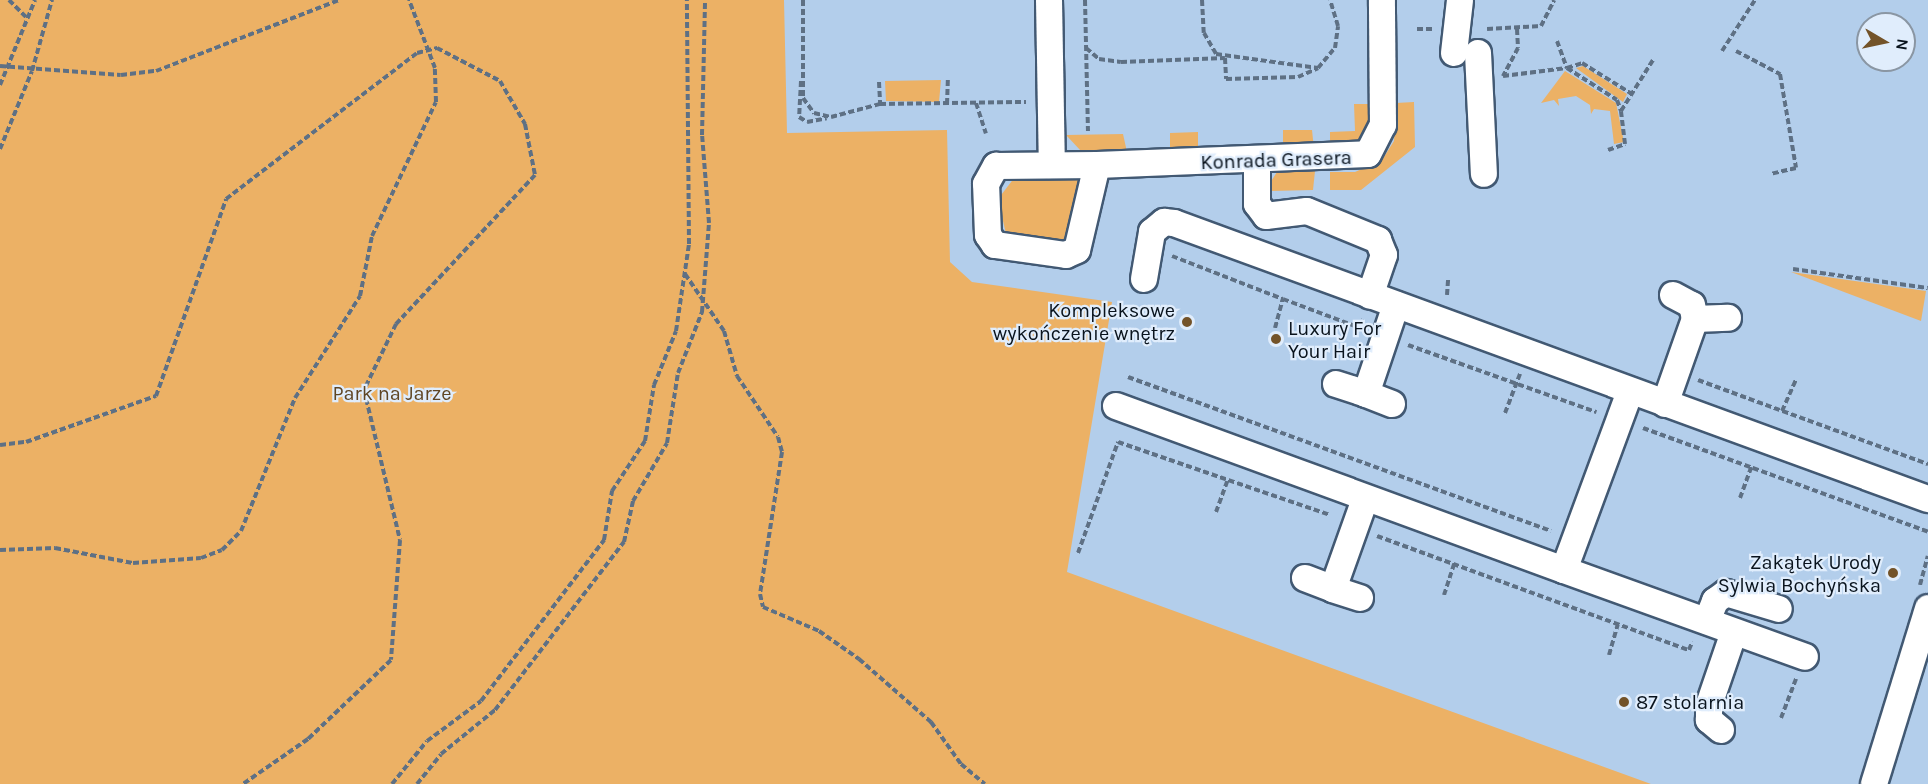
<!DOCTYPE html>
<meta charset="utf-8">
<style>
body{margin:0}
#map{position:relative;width:1928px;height:784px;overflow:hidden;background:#b3ceeb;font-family:Karla,sans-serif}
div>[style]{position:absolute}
.green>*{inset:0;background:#ecb165}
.path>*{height:4px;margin-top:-2px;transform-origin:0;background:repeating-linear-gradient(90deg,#5e7084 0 6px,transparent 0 9px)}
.roads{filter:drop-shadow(2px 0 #425973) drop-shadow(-2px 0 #425973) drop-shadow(0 2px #425973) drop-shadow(0 -2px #425973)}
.minor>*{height:26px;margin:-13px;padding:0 13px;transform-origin:13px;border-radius:13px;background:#fff}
.dots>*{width:16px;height:16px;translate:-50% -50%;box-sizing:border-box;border:3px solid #e0edfc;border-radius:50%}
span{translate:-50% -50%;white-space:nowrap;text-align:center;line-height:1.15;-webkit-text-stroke:4.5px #e0edfc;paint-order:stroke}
.street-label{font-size:20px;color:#09131d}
.poi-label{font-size:20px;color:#09131d}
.right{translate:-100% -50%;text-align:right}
.left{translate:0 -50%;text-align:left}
.park-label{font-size:20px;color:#5f4523}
.north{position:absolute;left:1856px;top:12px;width:60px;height:60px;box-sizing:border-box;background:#e0edfc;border:2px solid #8a96a3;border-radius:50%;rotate:99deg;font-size:16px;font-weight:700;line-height:24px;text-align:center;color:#09131d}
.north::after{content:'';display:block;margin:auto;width:21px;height:27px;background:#735329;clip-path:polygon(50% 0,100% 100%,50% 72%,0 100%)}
</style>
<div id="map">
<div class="green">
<i style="clip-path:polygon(0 0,784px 0,787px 133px,947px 130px,950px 262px,972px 282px,1112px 302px,1067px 572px,1651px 784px,0 784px)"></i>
<i style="clip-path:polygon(1583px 66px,1627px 94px,1623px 102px,1576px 68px)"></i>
<i style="clip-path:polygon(1565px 71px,1616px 103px,1624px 142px,1614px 144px,1610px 111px,1594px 109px,1591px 114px,1590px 105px,1576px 96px,1558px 99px,1559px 106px,1554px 100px,1541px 103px)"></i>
<i style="clip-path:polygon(941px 80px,939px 102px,886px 101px,885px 81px)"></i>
<i style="clip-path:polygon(1414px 102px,1415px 147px,1361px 190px,1330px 190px,1330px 172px,1355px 172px,1382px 160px,1394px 141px,1396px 103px)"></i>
<i style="clip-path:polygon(1354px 104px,1372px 104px,1366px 141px,1330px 148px,1330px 132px,1355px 131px)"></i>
<i style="clip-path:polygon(1283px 130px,1312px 130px,1314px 149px,1283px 150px)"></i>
<i style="clip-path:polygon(1198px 132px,1198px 151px,1170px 151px,1170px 133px)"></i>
<i style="clip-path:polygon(1123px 134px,1127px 152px,1081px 151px,1066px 135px)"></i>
<i style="clip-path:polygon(1315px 171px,1313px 190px,1265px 191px,1277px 172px)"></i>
<i style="clip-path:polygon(1015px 177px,1077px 178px,1081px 183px,1069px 237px,1055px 242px,1006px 234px,998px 199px)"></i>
<i style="clip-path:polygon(1791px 272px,1926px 291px,1921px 321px)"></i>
</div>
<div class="path">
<i style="left:9px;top:0;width:27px;rotate:45deg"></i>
<i style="left:803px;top:0;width:98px;rotate:90deg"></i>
<i style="left:803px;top:98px;width:19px;rotate:54deg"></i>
<i style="left:814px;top:113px;width:17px;rotate:13deg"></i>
<i style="left:831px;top:117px;width:51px;rotate:-14.9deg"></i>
<i style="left:880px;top:104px;width:146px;rotate:-0.8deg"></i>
<i style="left:1085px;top:0;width:131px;rotate:88.7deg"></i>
<i style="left:1202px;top:0;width:33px;rotate:87deg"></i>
<i style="left:1204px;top:33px;width:24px;rotate:60deg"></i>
<i style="left:1216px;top:54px;width:103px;rotate:7.8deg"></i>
<i style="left:1417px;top:29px;width:15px"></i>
<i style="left:1487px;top:29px;width:54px;rotate:-3.2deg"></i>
<i style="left:1541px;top:26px;width:29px;rotate:-63deg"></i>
<i style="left:1517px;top:29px;width:19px;rotate:87deg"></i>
<i style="left:1518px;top:48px;width:32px;rotate:118deg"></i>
<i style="left:1503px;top:76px;width:64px;rotate:-7.1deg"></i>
<i style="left:1567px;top:68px;width:59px;rotate:32.6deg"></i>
<i style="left:1617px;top:100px;width:12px;rotate:70deg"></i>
<i style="left:1557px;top:41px;width:29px;rotate:70deg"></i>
<i style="left:1567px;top:68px;width:16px;rotate:-18deg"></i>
<i style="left:1582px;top:63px;width:59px;rotate:31.8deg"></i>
<i style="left:1086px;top:48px;width:17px;rotate:40deg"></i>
<i style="left:1099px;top:59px;width:22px;rotate:8deg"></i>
<i style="left:1121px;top:62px;width:104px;rotate:-2.2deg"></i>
<i style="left:1225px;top:58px;width:21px;rotate:87deg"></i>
<i style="left:1226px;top:79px;width:72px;rotate:-1.6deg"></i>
<i style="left:1298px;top:77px;width:22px;rotate:-24deg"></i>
<i style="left:1318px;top:68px;width:26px;rotate:-50deg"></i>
<i style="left:1335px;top:48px;width:22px;rotate:-82deg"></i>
<i style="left:1338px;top:26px;width:27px;rotate:-107deg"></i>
<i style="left:1722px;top:51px;width:61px;rotate:-57.1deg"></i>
<i style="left:1736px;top:51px;width:50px;rotate:27.6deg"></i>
<i style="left:1780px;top:74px;width:95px;rotate:80.3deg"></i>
<i style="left:1796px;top:168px;width:26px;rotate:167deg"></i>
<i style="left:0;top:66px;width:121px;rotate:4.3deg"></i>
<i style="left:121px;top:75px;width:35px;rotate:-7deg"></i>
<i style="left:156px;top:71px;width:196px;rotate:-21.2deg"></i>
<i style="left:801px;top:81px;width:36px;rotate:93deg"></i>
<i style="left:799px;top:117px;width:9px;rotate:32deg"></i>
<i style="left:807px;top:122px;width:20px;rotate:-11deg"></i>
<i style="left:879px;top:82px;width:22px;rotate:87deg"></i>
<i style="left:0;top:85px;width:92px;rotate:-67.6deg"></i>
<i style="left:976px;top:103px;width:32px;rotate:72deg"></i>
<i style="left:947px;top:104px;width:25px;rotate:-88deg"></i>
<i style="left:0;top:149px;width:84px;rotate:-67.7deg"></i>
<i style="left:32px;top:71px;width:74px;rotate:-74.3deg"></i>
<i style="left:1608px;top:150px;width:18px;rotate:-19deg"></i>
<i style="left:1625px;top:144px;width:33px;rotate:-97deg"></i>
<i style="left:1621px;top:111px;width:60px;rotate:-57.9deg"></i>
<i style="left:1172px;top:256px;width:119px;rotate:21.2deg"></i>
<i style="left:1793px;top:269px;width:136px;rotate:8deg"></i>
<i style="left:685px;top:274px;width:69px;rotate:55.6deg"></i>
<i style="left:724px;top:331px;width:47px;rotate:73.9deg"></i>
<i style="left:737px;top:376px;width:73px;rotate:56.1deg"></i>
<i style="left:778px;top:437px;width:16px;rotate:75deg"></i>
<i style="left:782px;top:452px;width:144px;rotate:98.8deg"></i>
<i style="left:760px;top:594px;width:13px;rotate:77deg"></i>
<i style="left:763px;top:607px;width:61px;rotate:23.2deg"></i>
<i style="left:819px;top:631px;width:49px;rotate:35deg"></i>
<i style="left:859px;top:659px;width:96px;rotate:41.2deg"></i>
<i style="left:931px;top:722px;width:52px;rotate:54.5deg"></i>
<i style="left:961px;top:764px;width:31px;rotate:40deg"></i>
<i style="left:1447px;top:295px;width:16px;rotate:-86deg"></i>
<i style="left:1275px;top:328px;width:30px;rotate:-75deg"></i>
<i style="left:1283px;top:299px;width:80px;rotate:20.5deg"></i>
<i style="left:1358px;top:327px;width:9px;rotate:-63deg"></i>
<i style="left:1408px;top:345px;width:200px;rotate:19.6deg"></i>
<i style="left:1128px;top:377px;width:450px;rotate:20deg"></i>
<i style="left:1698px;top:380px;width:245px;rotate:20.1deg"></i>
<i style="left:1782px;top:411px;width:35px;rotate:-66deg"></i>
<i style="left:1505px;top:413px;width:42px;rotate:-69deg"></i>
<i style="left:1643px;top:428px;width:303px;rotate:20deg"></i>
<i style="left:0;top:445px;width:26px;rotate:-7deg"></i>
<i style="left:26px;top:442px;width:138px;rotate:-19.5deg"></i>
<i style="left:156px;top:396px;width:209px;rotate:-70.4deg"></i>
<i style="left:226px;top:199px;width:240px;rotate:-37.4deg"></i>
<i style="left:417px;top:53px;width:21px;rotate:-14deg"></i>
<i style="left:437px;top:48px;width:71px;rotate:27.6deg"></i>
<i style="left:500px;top:81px;width:50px;rotate:59.8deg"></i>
<i style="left:525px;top:124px;width:52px;rotate:78.9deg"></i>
<i style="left:535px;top:175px;width:204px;rotate:133deg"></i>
<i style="left:396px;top:324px;width:73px;rotate:115.9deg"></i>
<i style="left:364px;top:390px;width:154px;rotate:76.5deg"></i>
<i style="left:400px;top:540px;width:120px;rotate:94.3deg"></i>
<i style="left:391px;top:660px;width:115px;rotate:136.4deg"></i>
<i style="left:308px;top:739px;width:79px;rotate:145.3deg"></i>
<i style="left:1740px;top:498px;width:33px;rotate:-70deg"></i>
<i style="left:1216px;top:512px;width:33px;rotate:-70deg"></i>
<i style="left:1377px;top:536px;width:332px;rotate:20.1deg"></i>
<i style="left:1689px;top:650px;width:9px;rotate:-69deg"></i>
<i style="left:0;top:550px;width:55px;rotate:-2.1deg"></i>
<i style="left:55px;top:548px;width:79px;rotate:10.9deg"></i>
<i style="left:133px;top:563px;width:68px;rotate:-4.2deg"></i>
<i style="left:201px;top:558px;width:22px;rotate:-21deg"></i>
<i style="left:222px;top:550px;width:27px;rotate:-45deg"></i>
<i style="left:241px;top:531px;width:144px;rotate:-67.9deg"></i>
<i style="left:295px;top:398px;width:121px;rotate:-57.5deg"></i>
<i style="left:360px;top:296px;width:61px;rotate:-78.7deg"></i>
<i style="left:372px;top:236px;width:148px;rotate:-64.5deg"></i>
<i style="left:436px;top:102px;width:34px;rotate:-92deg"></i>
<i style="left:435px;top:68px;width:73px;rotate:-110.9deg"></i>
<i style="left:1078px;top:553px;width:118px;rotate:-70.2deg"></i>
<i style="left:1118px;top:442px;width:224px;rotate:19deg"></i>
<i style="left:1920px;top:585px;width:30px;rotate:-75deg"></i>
<i style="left:1444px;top:595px;width:33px;rotate:-72deg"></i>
<i style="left:1609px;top:655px;width:32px;rotate:-74deg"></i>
<i style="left:1781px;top:718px;width:42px;rotate:-69deg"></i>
<i style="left:392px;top:784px;width:55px;rotate:-50.9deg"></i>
<i style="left:427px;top:741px;width:67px;rotate:-36.5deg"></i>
<i style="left:481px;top:701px;width:203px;rotate:-52.6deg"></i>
<i style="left:604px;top:540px;width:50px;rotate:-80.7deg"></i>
<i style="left:612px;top:491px;width:60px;rotate:-56.6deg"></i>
<i style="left:645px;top:441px;width:57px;rotate:-80.9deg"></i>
<i style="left:654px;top:385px;width:58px;rotate:-67.8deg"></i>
<i style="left:676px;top:331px;width:88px;rotate:-81.5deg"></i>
<i style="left:689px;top:244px;width:244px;rotate:-90.5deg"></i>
<i style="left:417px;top:784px;width:38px;rotate:-51deg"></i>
<i style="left:441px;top:754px;width:70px;rotate:-39.2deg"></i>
<i style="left:495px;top:710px;width:212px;rotate:-52.5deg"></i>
<i style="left:624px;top:542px;width:42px;rotate:-77.6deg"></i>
<i style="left:633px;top:501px;width:67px;rotate:-59.6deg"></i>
<i style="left:667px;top:443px;width:71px;rotate:-81.1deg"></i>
<i style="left:678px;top:373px;width:66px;rotate:-68.5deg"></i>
<i style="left:702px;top:312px;width:89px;rotate:-85.5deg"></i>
<i style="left:709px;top:223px;width:88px;rotate:-94.5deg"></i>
<i style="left:702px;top:135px;width:135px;rotate:-88.7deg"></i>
</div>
<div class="roads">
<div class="minor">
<i style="left:1049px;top:0;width:165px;rotate:89deg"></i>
<i style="left:1454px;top:53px;width:53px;rotate:-83.5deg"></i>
<i style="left:1478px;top:53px;width:121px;rotate:87.2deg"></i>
<i style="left:1257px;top:162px;width:42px;rotate:90deg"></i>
<i style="left:1257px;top:204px;width:15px;rotate:53deg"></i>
<i style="left:1266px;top:216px;width:41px;rotate:-7deg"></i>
<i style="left:1307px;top:211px;width:77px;rotate:22.2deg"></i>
<i style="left:1378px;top:240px;width:16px;rotate:68deg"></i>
<i style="left:1384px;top:255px;width:43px;rotate:108.9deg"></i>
<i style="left:1097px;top:165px;width:271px;rotate:-2.3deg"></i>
<i style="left:1368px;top:154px;width:33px;rotate:-63deg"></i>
<i style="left:1383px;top:125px;width:125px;rotate:-90.5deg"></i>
<i style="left:1097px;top:165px;width:87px;rotate:103.2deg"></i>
<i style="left:1077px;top:250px;width:12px;rotate:156deg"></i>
<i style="left:1066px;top:255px;width:72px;rotate:-172deg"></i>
<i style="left:995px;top:245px;width:12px;rotate:-125deg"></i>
<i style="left:988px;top:235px;width:51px;rotate:-92.2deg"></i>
<i style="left:986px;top:184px;width:21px;rotate:-61deg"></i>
<i style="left:996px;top:166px;width:101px;rotate:-0.6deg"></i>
<i style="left:1144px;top:279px;width:48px;rotate:-80.3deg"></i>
<i style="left:1152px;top:232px;width:16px;rotate:-40deg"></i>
<i style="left:1164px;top:222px;width:10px;rotate:6deg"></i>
<i style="left:1174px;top:223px;width:803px;rotate:20.11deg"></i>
<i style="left:1673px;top:295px;width:21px;rotate:28deg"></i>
<i style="left:1692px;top:305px;width:14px;rotate:78deg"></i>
<i style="left:1336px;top:384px;width:32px;rotate:18deg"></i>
<i style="left:1392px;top:404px;width:28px;rotate:-159deg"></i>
<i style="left:1366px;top:394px;width:94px;rotate:-71.4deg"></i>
<i style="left:1665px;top:404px;width:90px;rotate:-70.6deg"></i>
<i style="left:1695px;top:319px;width:33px;rotate:-2deg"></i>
<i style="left:1116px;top:406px;width:477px;rotate:20.1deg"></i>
<i style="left:1564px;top:570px;width:190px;rotate:-69.7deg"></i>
<i style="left:1564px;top:570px;width:256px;rotate:19.8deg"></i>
<i style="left:1305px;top:578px;width:30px;rotate:21deg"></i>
<i style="left:1360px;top:598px;width:28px;rotate:-162deg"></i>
<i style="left:1333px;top:589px;width:96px;rotate:-70.4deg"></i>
<i style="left:1707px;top:621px;width:22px;rotate:-68deg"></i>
<i style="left:1715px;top:601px;width:14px;rotate:-36deg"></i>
<i style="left:1726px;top:593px;width:55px;rotate:16.8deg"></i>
<i style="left:1721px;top:730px;width:16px;rotate:-140deg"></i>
<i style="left:1709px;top:720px;width:15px;rotate:-90deg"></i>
<i style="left:1709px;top:705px;width:77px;rotate:-71.1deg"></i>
<i style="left:1874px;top:784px;width:184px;rotate:-72.9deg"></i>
</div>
</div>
<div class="dots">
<i style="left:1187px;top:322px;background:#735329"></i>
<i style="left:1276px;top:339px;background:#735329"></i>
<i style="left:1893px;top:573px;background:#735329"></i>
<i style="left:1624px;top:702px;background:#735329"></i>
</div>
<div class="street-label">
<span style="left:1276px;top:160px;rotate:-2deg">Konrada Grasera</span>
</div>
<div class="poi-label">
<span class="right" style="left:1175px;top:322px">Kompleksowe<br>wykończenie wnętrz</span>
<span class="left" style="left:1288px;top:340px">Luxury For<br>Your Hair</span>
<span class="right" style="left:1881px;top:574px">Zakątek Urody<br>Sylwia Bochyńska</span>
<span class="left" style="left:1636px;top:702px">87 stolarnia</span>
</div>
<div class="park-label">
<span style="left:392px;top:393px">Park na Jarze</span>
</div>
<div class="north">N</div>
</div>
